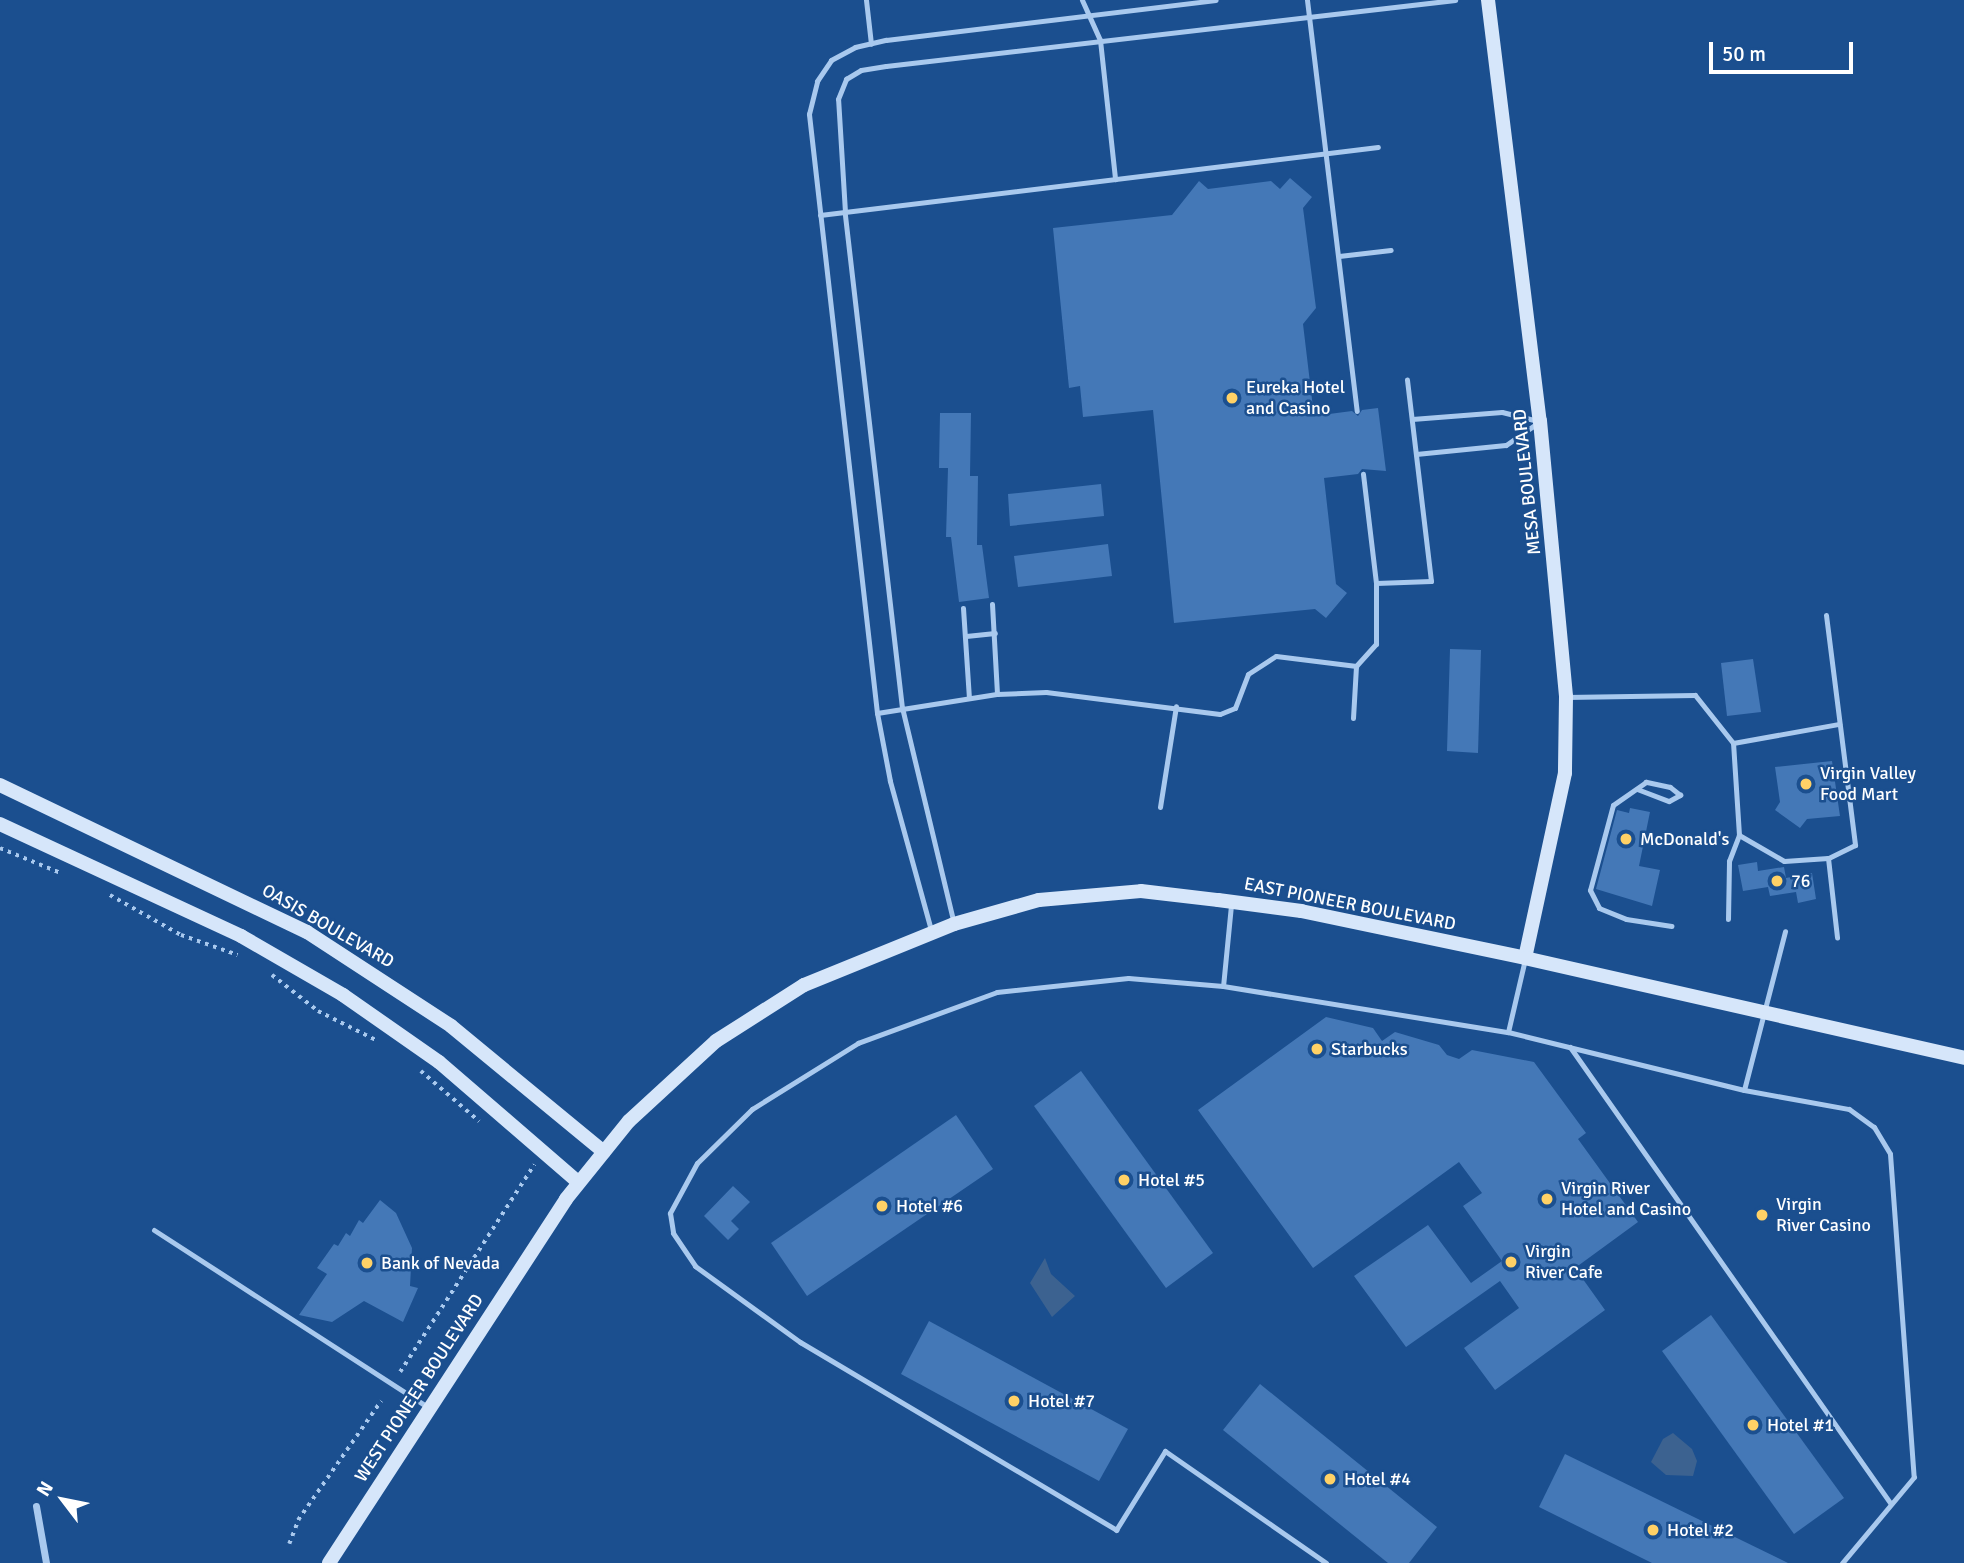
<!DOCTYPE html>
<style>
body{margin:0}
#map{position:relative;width:1964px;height:1563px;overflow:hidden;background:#1b4f8f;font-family:Signika,sans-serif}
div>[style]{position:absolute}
.water>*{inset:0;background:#3c6290}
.building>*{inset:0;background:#4478b7}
.path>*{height:3.5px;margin-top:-1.75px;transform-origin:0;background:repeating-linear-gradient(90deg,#a9c9ee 0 3.5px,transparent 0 8.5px)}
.lane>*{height:5px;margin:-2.5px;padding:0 2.5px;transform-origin:2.5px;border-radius:2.5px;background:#a9c9ee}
.street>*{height:7px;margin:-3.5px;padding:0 3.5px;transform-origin:3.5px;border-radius:3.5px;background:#a9c9ee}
.secondary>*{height:14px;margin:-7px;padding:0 7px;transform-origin:7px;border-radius:7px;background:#d6e6fa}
.dots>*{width:19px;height:19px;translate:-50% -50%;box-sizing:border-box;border:4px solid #1b4f8f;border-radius:50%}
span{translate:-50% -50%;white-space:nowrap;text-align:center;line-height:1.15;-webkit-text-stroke:5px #1b4f8f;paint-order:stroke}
.poi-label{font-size:18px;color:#fff}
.left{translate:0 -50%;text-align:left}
.street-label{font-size:18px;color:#fff}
.north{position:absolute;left:28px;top:1465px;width:70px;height:70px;-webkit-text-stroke:5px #1b4f8f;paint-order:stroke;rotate:302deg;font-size:19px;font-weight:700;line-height:28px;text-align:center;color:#fff}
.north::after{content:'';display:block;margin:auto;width:24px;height:32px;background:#fff;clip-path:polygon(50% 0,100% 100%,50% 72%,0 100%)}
.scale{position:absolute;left:1709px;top:42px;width:144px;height:32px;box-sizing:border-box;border:4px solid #fff;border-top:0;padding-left:9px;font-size:21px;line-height:24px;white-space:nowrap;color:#fff;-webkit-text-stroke:5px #1b4f8f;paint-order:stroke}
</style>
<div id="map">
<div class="water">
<i style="clip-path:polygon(1045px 1258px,1051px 1274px,1075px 1296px,1052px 1317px,1030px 1283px)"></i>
<i style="clip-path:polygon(1673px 1433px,1692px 1449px,1697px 1461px,1693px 1476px,1666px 1475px,1651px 1462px,1663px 1439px)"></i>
</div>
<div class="building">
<i style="clip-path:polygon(1290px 178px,1312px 197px,1303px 208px,1316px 308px,1303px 324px,1314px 416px,1352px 411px,1358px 416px,1362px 410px,1378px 408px,1386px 471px,1362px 469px,1358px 474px,1324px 478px,1336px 584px,1347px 593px,1326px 618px,1315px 609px,1174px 623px,1153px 410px,1083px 417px,1080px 386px,1069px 388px,1053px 228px,1172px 215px,1199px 181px,1208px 189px,1271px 181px,1280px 189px)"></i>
<i style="clip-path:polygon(940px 413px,971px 413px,970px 476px,978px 476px,977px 545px,982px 545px,989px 598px,959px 602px,951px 537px,946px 537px,948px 468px,939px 468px)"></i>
<i style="clip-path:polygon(1101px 484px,1104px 516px,1010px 526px,1008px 494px)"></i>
<i style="clip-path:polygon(1108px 544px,1112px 576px,1018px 587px,1014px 556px)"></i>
<i style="clip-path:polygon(1450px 649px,1481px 650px,1478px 753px,1447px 751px)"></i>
<i style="clip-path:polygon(1753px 659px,1761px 712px,1727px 716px,1721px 663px)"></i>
<i style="clip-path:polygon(1832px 761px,1840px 816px,1807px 819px,1800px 828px,1775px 810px,1780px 802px,1775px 767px)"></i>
<i style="clip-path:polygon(1630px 808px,1650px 812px,1639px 866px,1660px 870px,1652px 906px,1596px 889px,1617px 810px,1629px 813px)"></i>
<i style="clip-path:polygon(1757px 862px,1758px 871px,1784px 867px,1786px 878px,1812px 873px,1816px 899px,1798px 903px,1796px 892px,1770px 896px,1768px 887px,1743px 891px,1738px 865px)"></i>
<i style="clip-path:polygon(1326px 1017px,1373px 1028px,1382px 1041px,1395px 1032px,1439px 1045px,1447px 1055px,1459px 1059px,1472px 1050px,1534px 1062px,1586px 1133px,1578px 1139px,1638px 1222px,1575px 1268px,1605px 1310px,1495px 1390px,1464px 1348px,1519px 1308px,1500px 1281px,1406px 1347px,1354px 1276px,1428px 1225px,1471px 1283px,1502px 1261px,1463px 1206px,1482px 1193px,1459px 1162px,1313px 1268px,1198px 1110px)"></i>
<i style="clip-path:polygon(1081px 1071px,1213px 1253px,1166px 1288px,1034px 1106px)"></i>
<i style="clip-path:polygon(956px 1115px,993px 1169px,807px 1296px,771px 1243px)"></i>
<i style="clip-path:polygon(733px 1186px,750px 1202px,731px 1221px,739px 1229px,728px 1240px,704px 1216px)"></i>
<i style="clip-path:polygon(380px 1200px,396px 1213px,412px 1248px,410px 1286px,418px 1288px,403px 1322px,364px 1301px,332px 1322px,299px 1315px,327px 1274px,317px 1268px,334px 1244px,338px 1246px,346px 1233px,350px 1236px,359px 1220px,363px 1223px)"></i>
<i style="clip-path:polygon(1711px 1315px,1844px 1498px,1794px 1534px,1662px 1351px)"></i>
<i style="clip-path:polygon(929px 1321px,1128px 1429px,1099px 1481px,901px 1374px)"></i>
<i style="clip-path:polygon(1260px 1384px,1437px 1527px,1409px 1563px,1388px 1563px,1223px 1430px)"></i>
<i style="clip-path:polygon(1565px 1454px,1788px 1563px,1652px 1563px,1539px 1507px)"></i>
</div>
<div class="path">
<i style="left:0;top:848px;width:66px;rotate:22.3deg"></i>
<i style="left:110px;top:895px;width:81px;rotate:29.4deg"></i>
<i style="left:181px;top:935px;width:60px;rotate:19.3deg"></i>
<i style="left:272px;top:975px;width:58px;rotate:38deg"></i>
<i style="left:318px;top:1011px;width:67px;rotate:26.6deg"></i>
<i style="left:421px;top:1071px;width:77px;rotate:40.8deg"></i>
<i style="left:400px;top:1372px;width:247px;rotate:-57.1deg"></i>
<i style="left:289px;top:1544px;width:26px;rotate:-69deg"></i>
<i style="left:298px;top:1520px;width:145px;rotate:-55.1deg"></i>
</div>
<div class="lane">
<i style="left:866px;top:0;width:44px;rotate:83.5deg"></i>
<i style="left:1082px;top:0;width:44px;rotate:65.8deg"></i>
<i style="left:1100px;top:40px;width:140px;rotate:83.8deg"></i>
<i style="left:1307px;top:0;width:414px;rotate:83.1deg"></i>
<i style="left:820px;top:215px;width:562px;rotate:-6.95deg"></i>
<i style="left:1339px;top:256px;width:52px;rotate:-6.6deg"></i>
<i style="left:1412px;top:419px;width:90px;rotate:-4.4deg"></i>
<i style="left:1502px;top:412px;width:36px;rotate:14deg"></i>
<i style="left:1416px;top:454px;width:90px;rotate:-5.7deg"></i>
<i style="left:1506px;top:445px;width:40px;rotate:-34.9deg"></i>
<i style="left:1376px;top:583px;width:55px;rotate:-2.1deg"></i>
<i style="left:1431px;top:581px;width:203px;rotate:-96.8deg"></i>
<i style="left:992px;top:604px;width:90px;rotate:86.8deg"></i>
<i style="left:963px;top:608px;width:90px;rotate:86.2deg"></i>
<i style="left:1826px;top:615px;width:232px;rotate:82.8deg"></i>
<i style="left:1855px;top:845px;width:30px;rotate:154deg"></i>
<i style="left:1828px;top:858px;width:80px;rotate:83.5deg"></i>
<i style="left:966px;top:636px;width:29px;rotate:-6deg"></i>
<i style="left:1566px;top:697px;width:129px;rotate:-0.9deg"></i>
<i style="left:1695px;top:695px;width:61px;rotate:51.6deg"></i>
<i style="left:877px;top:713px;width:121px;rotate:-9deg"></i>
<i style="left:997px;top:694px;width:49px;rotate:-2.3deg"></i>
<i style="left:1046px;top:692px;width:175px;rotate:7.2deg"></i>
<i style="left:1220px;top:714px;width:16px;rotate:-22deg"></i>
<i style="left:1235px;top:708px;width:36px;rotate:-69deg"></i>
<i style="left:1248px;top:674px;width:33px;rotate:-33deg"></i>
<i style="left:1276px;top:656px;width:81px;rotate:7.1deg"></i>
<i style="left:1353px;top:718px;width:52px;rotate:-86.7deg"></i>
<i style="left:1356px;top:666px;width:30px;rotate:-48deg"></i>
<i style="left:1376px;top:644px;width:61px;rotate:-90deg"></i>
<i style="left:1376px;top:583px;width:110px;rotate:-96.8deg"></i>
<i style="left:1637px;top:789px;width:34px;rotate:21deg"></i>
<i style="left:1669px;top:801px;width:13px;rotate:-29deg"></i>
<i style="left:1680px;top:795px;width:13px;rotate:-141deg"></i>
<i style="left:1670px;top:787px;width:25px;rotate:-168deg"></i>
<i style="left:1646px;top:782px;width:40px;rotate:145.1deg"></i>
<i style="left:1613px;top:805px;width:88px;rotate:105.1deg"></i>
<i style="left:1590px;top:890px;width:20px;rotate:63deg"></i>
<i style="left:1599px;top:908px;width:29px;rotate:22deg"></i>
<i style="left:1626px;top:919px;width:46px;rotate:8.8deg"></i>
<i style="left:1160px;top:807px;width:102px;rotate:-81deg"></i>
<i style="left:1828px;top:858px;width:44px;rotate:176.1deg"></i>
<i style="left:1784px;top:861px;width:52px;rotate:-150deg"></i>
<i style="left:1739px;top:835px;width:92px;rotate:-93.7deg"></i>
<i style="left:1733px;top:743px;width:108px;rotate:-10.2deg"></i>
<i style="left:1231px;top:905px;width:81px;rotate:95.6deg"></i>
<i style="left:1223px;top:986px;width:289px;rotate:9.2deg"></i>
<i style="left:1508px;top:1032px;width:75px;rotate:-76.9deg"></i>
<i style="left:1728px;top:919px;width:58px;rotate:-89deg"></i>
<i style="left:1729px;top:861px;width:28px;rotate:-69deg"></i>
<i style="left:954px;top:924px;width:222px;rotate:-103.5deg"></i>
<i style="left:902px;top:708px;width:499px;rotate:-96.6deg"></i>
<i style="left:845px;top:212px;width:113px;rotate:-93.5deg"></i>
<i style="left:838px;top:99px;width:22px;rotate:-68deg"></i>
<i style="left:846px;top:79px;width:17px;rotate:-31deg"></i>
<i style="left:861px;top:70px;width:25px;rotate:-9deg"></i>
<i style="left:886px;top:66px;width:573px;rotate:-6.62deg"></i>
<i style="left:931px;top:930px;width:155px;rotate:-105.4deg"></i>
<i style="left:890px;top:781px;width:69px;rotate:-100.8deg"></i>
<i style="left:877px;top:713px;width:603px;rotate:-96.48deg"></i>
<i style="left:809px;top:114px;width:34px;rotate:-76deg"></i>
<i style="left:817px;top:81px;width:25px;rotate:-56deg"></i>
<i style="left:831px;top:60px;width:27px;rotate:-28deg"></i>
<i style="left:855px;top:47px;width:32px;rotate:-13deg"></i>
<i style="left:886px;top:40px;width:332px;rotate:-6.9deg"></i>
<i style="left:1223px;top:986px;width:95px;rotate:-175.2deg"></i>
<i style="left:1128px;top:978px;width:132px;rotate:173.9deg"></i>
<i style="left:997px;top:992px;width:148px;rotate:159.9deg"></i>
<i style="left:858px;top:1043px;width:125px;rotate:148.1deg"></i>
<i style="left:752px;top:1109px;width:77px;rotate:135.5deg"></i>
<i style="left:697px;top:1163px;width:57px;rotate:118.4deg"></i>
<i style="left:670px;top:1213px;width:20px;rotate:81deg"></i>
<i style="left:673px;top:1233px;width:40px;rotate:56deg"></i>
<i style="left:695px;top:1266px;width:130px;rotate:35.9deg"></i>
<i style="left:800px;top:1342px;width:368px;rotate:30.7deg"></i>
<i style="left:1116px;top:1530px;width:93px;rotate:-58.2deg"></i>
<i style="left:1165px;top:1451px;width:196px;rotate:34.8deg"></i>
<i style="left:1508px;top:1032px;width:243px;rotate:13.8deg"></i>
<i style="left:1744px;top:1090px;width:164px;rotate:-75.5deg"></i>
<i style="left:1570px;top:1047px;width:558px;rotate:54.92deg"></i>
<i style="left:1744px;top:1090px;width:107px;rotate:10.3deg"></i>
<i style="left:1849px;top:1109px;width:31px;rotate:36deg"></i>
<i style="left:1874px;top:1127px;width:31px;rotate:59deg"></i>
<i style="left:1890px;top:1154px;width:324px;rotate:85.8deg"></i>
<i style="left:1914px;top:1477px;width:112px;rotate:129.9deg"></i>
<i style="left:154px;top:1230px;width:328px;rotate:32.9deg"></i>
</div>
<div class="street">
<i style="left:36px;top:1506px;width:58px;rotate:80deg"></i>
</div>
<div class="secondary">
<i style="left:1488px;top:0;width:424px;rotate:83deg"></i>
<i style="left:1540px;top:421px;width:277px;rotate:84.6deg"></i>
<i style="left:1566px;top:697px;width:76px;rotate:90.8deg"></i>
<i style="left:1565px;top:773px;width:189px;rotate:102.2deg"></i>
<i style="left:0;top:785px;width:340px;rotate:25.6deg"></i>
<i style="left:307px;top:932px;width:172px;rotate:33.1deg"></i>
<i style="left:451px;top:1026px;width:198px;rotate:39.5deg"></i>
<i style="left:0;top:824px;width:266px;rotate:24.9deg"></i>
<i style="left:241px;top:936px;width:118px;rotate:30deg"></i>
<i style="left:343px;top:995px;width:117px;rotate:34.9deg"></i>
<i style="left:439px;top:1062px;width:184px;rotate:40.8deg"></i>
<i style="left:329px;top:1563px;width:434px;rotate:-56.9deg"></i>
<i style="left:566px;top:1199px;width:100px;rotate:-51.1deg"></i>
<i style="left:629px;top:1121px;width:118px;rotate:-42.6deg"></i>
<i style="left:716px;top:1041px;width:104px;rotate:-32.5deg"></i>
<i style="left:804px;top:985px;width:162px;rotate:-22.1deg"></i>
<i style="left:954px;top:924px;width:88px;rotate:-15.8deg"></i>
<i style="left:1039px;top:900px;width:102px;rotate:-5deg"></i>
<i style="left:1141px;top:891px;width:78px;rotate:6.7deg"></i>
<i style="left:1218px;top:900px;width:84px;rotate:7.5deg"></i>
<i style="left:1301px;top:911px;width:229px;rotate:11.8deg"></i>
<i style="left:1525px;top:958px;width:450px;rotate:12.8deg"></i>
</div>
<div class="dots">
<i style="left:1232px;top:398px;background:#ffd166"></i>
<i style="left:1806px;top:784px;background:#ffd166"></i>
<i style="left:1626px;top:839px;background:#ffd166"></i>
<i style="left:1777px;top:881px;background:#ffd166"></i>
<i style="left:1317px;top:1049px;background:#ffd166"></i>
<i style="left:1124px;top:1180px;background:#ffd166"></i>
<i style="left:1547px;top:1199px;background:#ffd166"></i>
<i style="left:882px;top:1206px;background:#ffd166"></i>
<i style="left:1762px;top:1215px;background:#ffd166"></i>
<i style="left:1511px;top:1262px;background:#ffd166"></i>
<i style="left:367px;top:1263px;background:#ffd166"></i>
<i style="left:1014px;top:1401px;background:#ffd166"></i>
<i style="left:1753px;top:1425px;background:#ffd166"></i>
<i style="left:1330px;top:1479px;background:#ffd166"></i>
<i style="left:1653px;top:1530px;background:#ffd166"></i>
</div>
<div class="poi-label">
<span class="left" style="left:1246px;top:398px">Eureka Hotel<br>and Casino</span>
<span class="left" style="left:1820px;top:784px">Virgin Valley<br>Food Mart</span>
<span class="left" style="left:1640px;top:839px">McDonald's</span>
<span class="left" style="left:1791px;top:881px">76</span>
<span class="left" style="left:1331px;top:1049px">Starbucks</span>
<span class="left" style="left:1138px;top:1180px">Hotel #5</span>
<span class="left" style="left:1561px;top:1199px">Virgin River<br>Hotel and Casino</span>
<span class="left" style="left:1776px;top:1215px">Virgin<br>River Casino</span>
<span class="left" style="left:896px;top:1206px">Hotel #6</span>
<span class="left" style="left:1525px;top:1262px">Virgin<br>River Cafe</span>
<span class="left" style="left:381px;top:1263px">Bank of Nevada</span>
<span class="left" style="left:1028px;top:1401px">Hotel #7</span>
<span class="left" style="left:1767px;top:1425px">Hotel #1</span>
<span class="left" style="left:1344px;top:1479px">Hotel #4</span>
<span class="left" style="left:1667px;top:1530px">Hotel #2</span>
</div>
<div class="street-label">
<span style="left:1527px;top:482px;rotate:-96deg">MESA BOULEVARD</span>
<span style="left:1350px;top:904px;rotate:11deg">EAST PIONEER BOULEVARD</span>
<span style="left:328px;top:926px;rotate:30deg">OASIS BOULEVARD</span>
<span style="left:419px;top:1388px;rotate:-57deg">WEST PIONEER BOULEVARD</span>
</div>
<div class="north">N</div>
<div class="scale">50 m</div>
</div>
